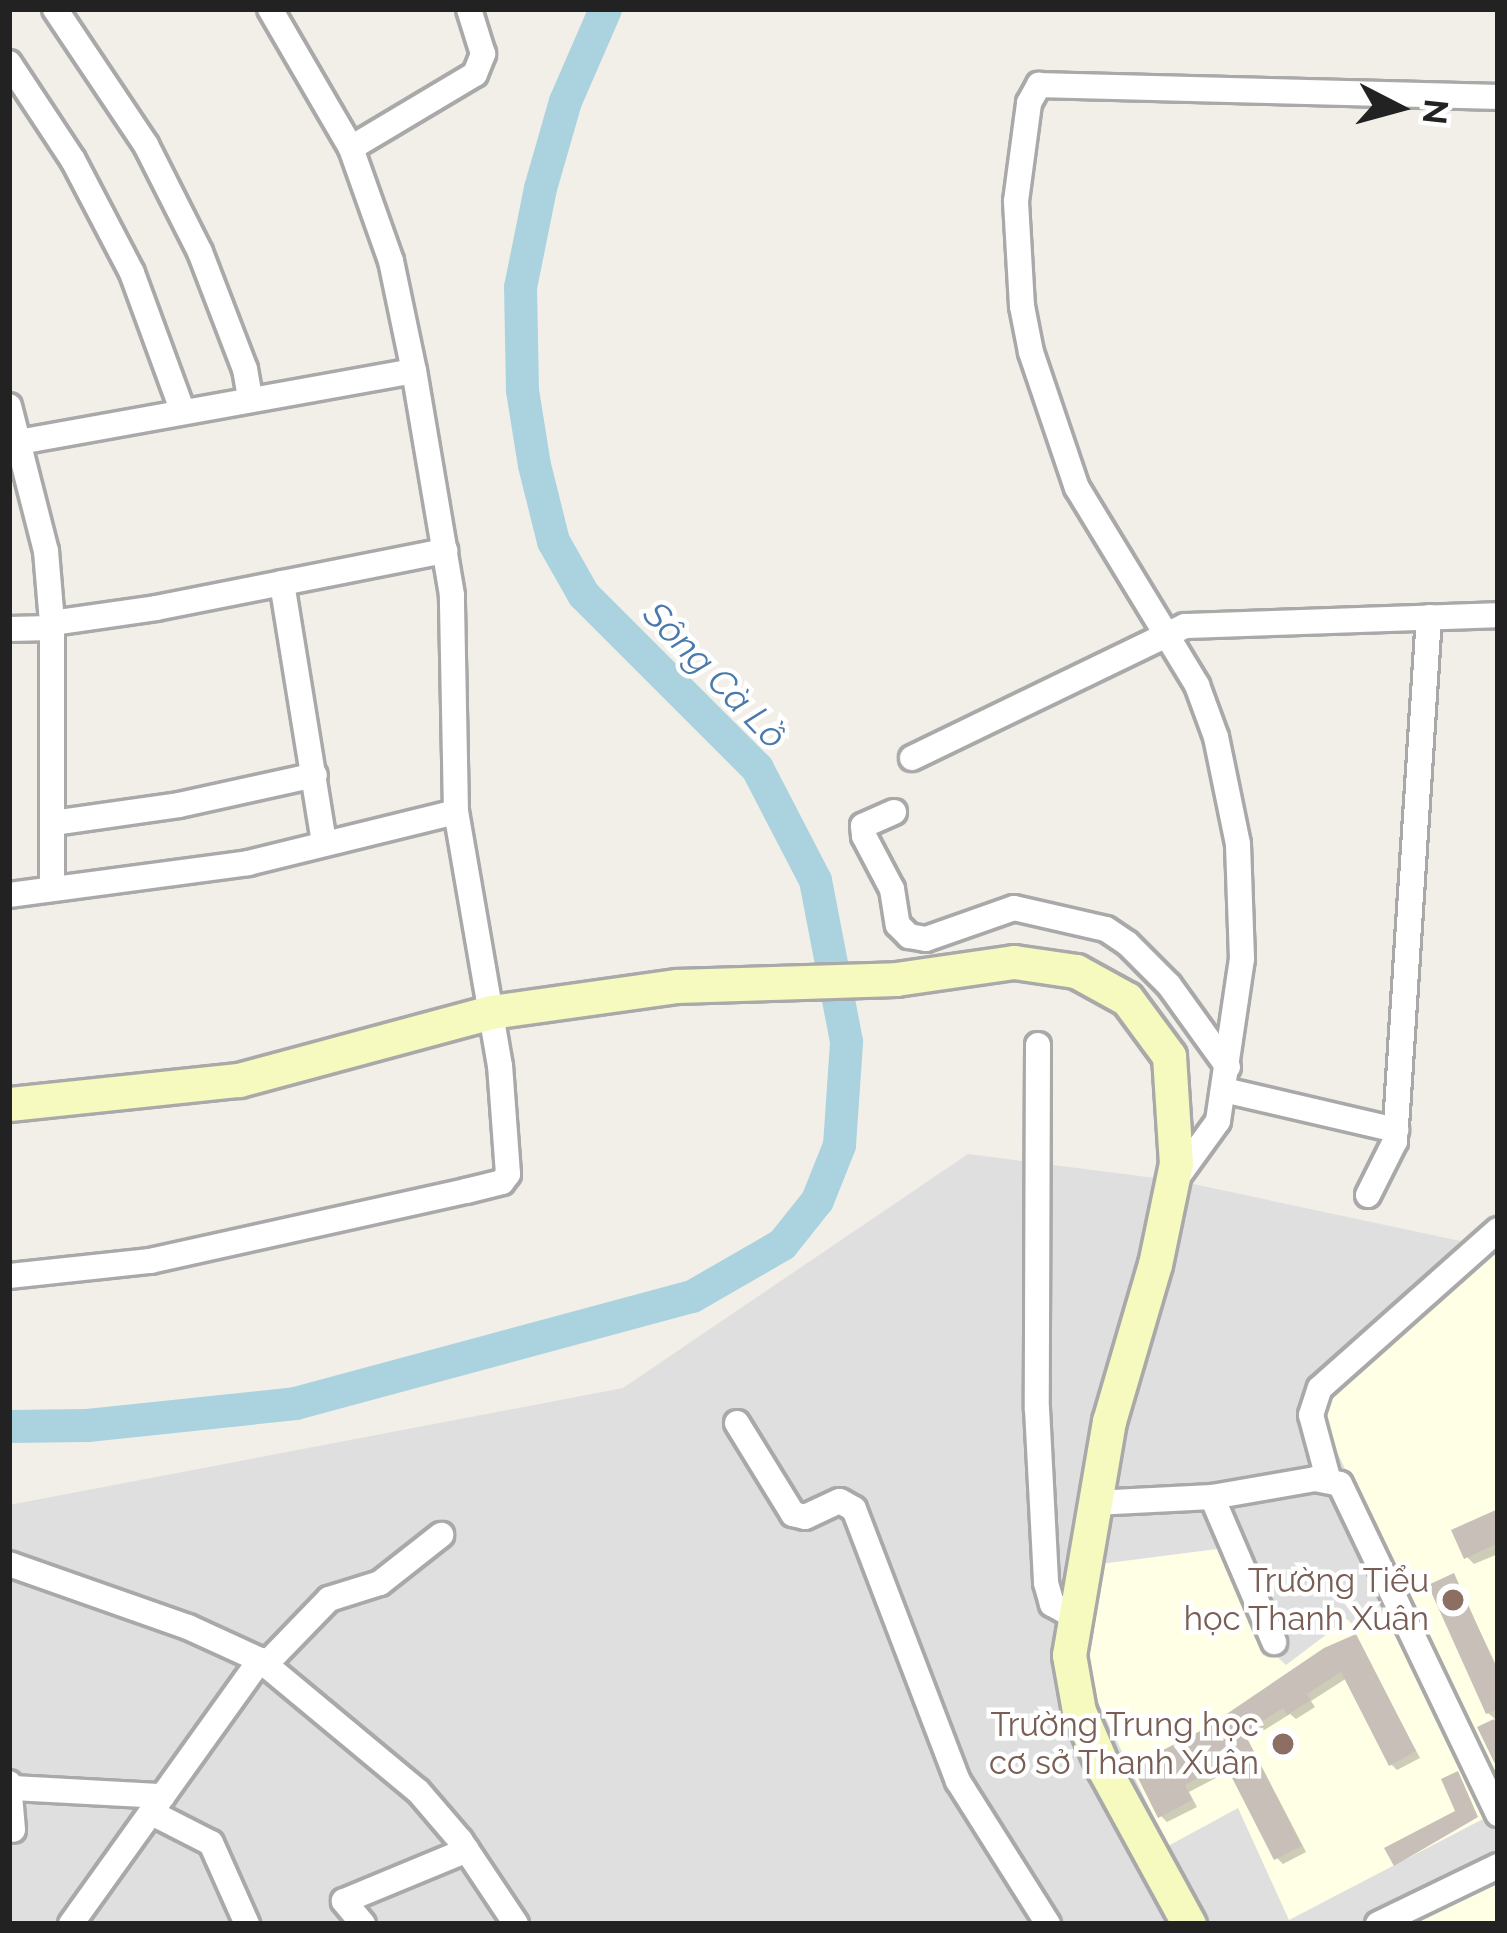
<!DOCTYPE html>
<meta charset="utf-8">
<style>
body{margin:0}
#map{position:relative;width:1507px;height:1933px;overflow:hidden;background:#f2efe9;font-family:Raleway,sans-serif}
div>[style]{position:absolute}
.residential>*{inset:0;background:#e0dfdf}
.education>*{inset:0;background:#ffffe5}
.shadow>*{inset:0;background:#0003}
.river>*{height:33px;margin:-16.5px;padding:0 16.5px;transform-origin:16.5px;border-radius:16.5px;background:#aad3df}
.building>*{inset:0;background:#c7bfb8}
.roads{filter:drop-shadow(3px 0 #a9a9a9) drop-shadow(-3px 0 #a9a9a9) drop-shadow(0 3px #a9a9a9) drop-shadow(0 -3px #a9a9a9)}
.street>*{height:24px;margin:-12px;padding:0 12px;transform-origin:12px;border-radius:12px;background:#fff}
.secondary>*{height:33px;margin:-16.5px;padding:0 16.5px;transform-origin:16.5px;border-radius:16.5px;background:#f7fabf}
.dots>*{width:33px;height:33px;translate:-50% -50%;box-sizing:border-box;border:6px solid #fff;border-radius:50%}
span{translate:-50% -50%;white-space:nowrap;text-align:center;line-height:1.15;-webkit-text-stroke:9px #fff;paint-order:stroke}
.education-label{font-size:33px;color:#785e54}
.right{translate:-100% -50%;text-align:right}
.water-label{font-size:36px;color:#4a7aab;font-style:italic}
.frame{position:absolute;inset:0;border:12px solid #222;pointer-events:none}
.north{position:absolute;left:1339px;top:48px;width:120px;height:120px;-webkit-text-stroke:9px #fff;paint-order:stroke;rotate:96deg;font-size:33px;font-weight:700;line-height:48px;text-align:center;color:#222}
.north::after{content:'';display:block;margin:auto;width:42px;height:54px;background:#222;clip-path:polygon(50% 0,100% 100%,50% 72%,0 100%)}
</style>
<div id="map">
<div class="residential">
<i style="clip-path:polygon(968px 1154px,1179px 1181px,1498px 1249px,1498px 1924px,9px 1924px,9px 1505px,623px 1388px)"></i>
</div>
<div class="education">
<i style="clip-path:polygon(1498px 1243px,1498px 1789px,1317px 1410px)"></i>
<i style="clip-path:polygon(1225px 1548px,1265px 1646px,1286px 1665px,1347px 1619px,1357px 1629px,1386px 1611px,1483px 1819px,1289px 1920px,1238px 1808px,1168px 1846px,1087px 1680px,1088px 1616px,1100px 1564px)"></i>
<i style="clip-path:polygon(1498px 1877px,1498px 1924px,1402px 1924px)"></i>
</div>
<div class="shadow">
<i style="clip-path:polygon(1498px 1512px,1498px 1554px,1474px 1564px,1467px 1557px)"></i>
<i style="clip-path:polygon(1454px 1577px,1498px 1669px,1495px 1719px,1488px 1713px)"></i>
<i style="clip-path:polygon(1355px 1637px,1420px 1758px,1397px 1770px,1391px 1764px,1347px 1678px,1311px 1701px,1315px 1707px,1296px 1719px,1290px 1714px,1248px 1740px,1306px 1852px,1283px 1864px,1277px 1858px,1231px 1770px,1189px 1792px,1197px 1807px,1167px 1822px,1161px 1816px,1208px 1731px)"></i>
</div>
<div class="river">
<i style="left:9px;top:1426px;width:78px;rotate:-0.7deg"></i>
<i style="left:87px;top:1425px;width:209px;rotate:-6deg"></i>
<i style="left:295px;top:1403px;width:411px;rotate:-15.1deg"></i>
<i style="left:692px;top:1296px;width:104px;rotate:-30deg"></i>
<i style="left:782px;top:1244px;width:56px;rotate:-51.5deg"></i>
<i style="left:817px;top:1200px;width:59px;rotate:-68.2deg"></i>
<i style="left:839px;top:1145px;width:104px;rotate:-86.1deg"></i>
<i style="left:846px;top:1041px;width:164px;rotate:-100.9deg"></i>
<i style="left:815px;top:880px;width:126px;rotate:-117.4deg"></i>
<i style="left:757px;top:768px;width:246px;rotate:-135deg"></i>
<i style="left:583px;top:594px;width:61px;rotate:-119.5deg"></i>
<i style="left:553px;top:541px;width:78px;rotate:-104deg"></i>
<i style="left:534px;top:465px;width:76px;rotate:-99.1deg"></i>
<i style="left:522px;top:390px;width:103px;rotate:-91.1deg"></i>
<i style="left:520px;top:287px;width:101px;rotate:-78.6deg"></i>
<i style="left:540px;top:188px;width:91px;rotate:-74deg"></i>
<i style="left:565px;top:101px;width:100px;rotate:-66.5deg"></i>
</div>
<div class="building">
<i style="clip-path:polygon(1498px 1509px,1498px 1543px,1464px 1559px,1451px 1530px)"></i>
<i style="clip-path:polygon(1454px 1573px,1498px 1672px,1498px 1709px,1486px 1714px,1428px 1585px)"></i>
<i style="clip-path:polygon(1356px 1634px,1416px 1751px,1389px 1766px,1341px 1672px,1307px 1694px,1311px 1700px,1287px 1715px,1283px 1708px,1244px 1733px,1302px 1846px,1274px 1860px,1225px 1764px,1185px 1785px,1192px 1800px,1158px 1818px,1132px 1766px,1206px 1728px,1324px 1648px)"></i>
<i style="clip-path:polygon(1494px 1719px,1498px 1727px,1498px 1770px,1477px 1727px)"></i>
<i style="clip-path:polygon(1458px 1771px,1478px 1817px,1394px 1866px,1384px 1848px,1455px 1811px,1441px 1779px)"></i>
</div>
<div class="roads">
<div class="street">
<i style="left:55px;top:9px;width:164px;rotate:56.2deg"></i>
<i style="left:146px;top:145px;width:120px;rotate:63.2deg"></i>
<i style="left:200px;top:252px;width:125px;rotate:69deg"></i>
<i style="left:245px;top:369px;width:29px;rotate:80deg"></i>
<i style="left:9px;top:63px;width:116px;rotate:56.6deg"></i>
<i style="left:73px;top:160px;width:127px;rotate:62.4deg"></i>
<i style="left:132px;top:273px;width:148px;rotate:69.9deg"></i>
<i style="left:351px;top:148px;width:144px;rotate:-30.8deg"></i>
<i style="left:475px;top:74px;width:22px;rotate:-68deg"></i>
<i style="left:483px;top:54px;width:47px;rotate:-107.3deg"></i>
<i style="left:9px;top:406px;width:150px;rotate:75.7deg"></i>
<i style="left:46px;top:551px;width:72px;rotate:85.2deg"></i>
<i style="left:52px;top:623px;width:265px;rotate:90deg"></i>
<i style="left:19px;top:442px;width:401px;rotate:-10.2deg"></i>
<i style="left:282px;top:583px;width:263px;rotate:80.8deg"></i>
<i style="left:52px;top:623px;width:105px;rotate:-8.2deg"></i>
<i style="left:156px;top:608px;width:295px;rotate:-11.2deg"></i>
<i style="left:9px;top:629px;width:42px;rotate:-1.4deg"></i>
<i style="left:912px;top:758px;width:303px;rotate:-25.8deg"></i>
<i style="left:1185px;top:626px;width:313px;rotate:-2deg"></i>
<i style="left:894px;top:812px;width:34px;rotate:156deg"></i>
<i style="left:863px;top:826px;width:10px;rotate:84deg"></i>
<i style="left:864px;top:836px;width:60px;rotate:62.2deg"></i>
<i style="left:892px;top:889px;width:36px;rotate:81deg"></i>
<i style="left:898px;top:925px;width:16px;rotate:45deg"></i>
<i style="left:909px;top:936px;width:17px;rotate:10deg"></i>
<i style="left:926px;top:939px;width:93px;rotate:-19.4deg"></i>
<i style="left:1014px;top:908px;width:94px;rotate:12.9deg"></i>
<i style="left:1106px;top:929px;width:25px;rotate:34deg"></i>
<i style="left:1127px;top:943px;width:59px;rotate:45deg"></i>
<i style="left:1169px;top:985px;width:101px;rotate:54.3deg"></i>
<i style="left:53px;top:823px;width:127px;rotate:-8.1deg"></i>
<i style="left:179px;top:805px;width:139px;rotate:-12.4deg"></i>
<i style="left:9px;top:895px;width:241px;rotate:-7.6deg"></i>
<i style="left:248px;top:863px;width:214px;rotate:-13.8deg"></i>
<i style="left:1038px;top:1045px;width:364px;rotate:90.2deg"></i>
<i style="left:1037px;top:1409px;width:174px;rotate:87deg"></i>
<i style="left:1046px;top:1583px;width:22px;rotate:74deg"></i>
<i style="left:1052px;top:1604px;width:26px;rotate:29deg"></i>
<i style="left:1224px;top:1090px;width:177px;rotate:13.1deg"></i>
<i style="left:1171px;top:1186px;width:80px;rotate:-54.1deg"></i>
<i style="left:1218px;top:1121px;width:164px;rotate:-81.6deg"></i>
<i style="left:1242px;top:959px;width:115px;rotate:-92deg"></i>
<i style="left:1238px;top:844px;width:109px;rotate:-101.6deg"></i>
<i style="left:1216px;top:737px;width:55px;rotate:-110.1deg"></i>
<i style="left:1197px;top:685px;width:231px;rotate:-121.3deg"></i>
<i style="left:1077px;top:488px;width:144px;rotate:-108.7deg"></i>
<i style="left:1031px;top:352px;width:47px;rotate:-101.1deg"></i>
<i style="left:1022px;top:306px;width:105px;rotate:-93.3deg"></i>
<i style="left:1016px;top:201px;width:99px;rotate:-82.4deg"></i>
<i style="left:1029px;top:103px;width:21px;rotate:-61deg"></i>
<i style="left:1039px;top:85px;width:459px;rotate:1.5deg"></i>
<i style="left:1368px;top:1195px;width:60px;rotate:-63.4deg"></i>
<i style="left:1395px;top:1141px;width:525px;rotate:-86.29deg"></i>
<i style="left:9px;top:1276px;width:142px;rotate:-6.1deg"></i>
<i style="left:150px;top:1261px;width:324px;rotate:-12.5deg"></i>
<i style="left:466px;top:1191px;width:37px;rotate:-14deg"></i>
<i style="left:502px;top:1182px;width:10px;rotate:-53deg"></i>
<i style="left:508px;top:1174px;width:108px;rotate:-94.2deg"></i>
<i style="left:500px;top:1066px;width:258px;rotate:-99.8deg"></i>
<i style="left:456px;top:812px;width:217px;rotate:-91.1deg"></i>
<i style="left:452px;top:595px;width:227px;rotate:-99.6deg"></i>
<i style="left:414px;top:371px;width:112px;rotate:-101.8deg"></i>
<i style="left:391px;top:261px;width:120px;rotate:-109.5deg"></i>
<i style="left:351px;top:148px;width:161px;rotate:-120.2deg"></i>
<i style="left:737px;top:1423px;width:107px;rotate:58.4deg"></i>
<i style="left:793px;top:1514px;width:12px;rotate:14deg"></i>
<i style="left:805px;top:1517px;width:38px;rotate:-25deg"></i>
<i style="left:840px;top:1501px;width:16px;rotate:30deg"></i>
<i style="left:854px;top:1509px;width:291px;rotate:69.1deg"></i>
<i style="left:958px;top:1781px;width:169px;rotate:57.8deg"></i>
<i style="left:1328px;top:1478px;width:65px;rotate:-105.1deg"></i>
<i style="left:1311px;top:1415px;width:28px;rotate:-72deg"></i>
<i style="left:1320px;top:1388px;width:238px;rotate:-41.6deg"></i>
<i style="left:1212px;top:1497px;width:158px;rotate:66.8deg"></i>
<i style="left:1094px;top:1503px;width:118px;rotate:-2.9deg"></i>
<i style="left:1212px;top:1497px;width:105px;rotate:-9.9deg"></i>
<i style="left:1315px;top:1479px;width:25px;rotate:11deg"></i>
<i style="left:1340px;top:1484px;width:366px;rotate:64.4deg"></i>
<i style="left:9px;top:1564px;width:190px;rotate:19.4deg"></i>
<i style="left:188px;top:1627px;width:79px;rotate:24.6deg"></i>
<i style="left:260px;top:1660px;width:205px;rotate:39.7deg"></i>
<i style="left:418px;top:1791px;width:65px;rotate:49.4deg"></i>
<i style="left:460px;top:1840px;width:101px;rotate:56.3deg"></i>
<i style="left:266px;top:1664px;width:91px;rotate:-45.9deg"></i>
<i style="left:329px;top:1599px;width:53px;rotate:-17.4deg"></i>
<i style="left:380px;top:1583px;width:78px;rotate:-38.2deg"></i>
<i style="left:9px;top:1783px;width:47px;rotate:85.1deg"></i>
<i style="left:13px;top:1788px;width:150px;rotate:3.1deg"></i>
<i style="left:152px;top:1813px;width:66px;rotate:27deg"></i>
<i style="left:211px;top:1843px;width:89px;rotate:66deg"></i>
<i style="left:71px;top:1924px;width:325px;rotate:-54.4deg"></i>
<i style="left:363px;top:1924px;width:30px;rotate:-130deg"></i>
<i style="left:344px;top:1901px;width:133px;rotate:-22.5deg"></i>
<i style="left:1378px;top:1924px;width:133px;rotate:-25.8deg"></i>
</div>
<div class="secondary">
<i style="left:9px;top:1104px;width:231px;rotate:-6deg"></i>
<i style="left:239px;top:1080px;width:261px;rotate:-15.1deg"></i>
<i style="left:491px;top:1012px;width:188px;rotate:-8deg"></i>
<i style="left:677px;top:986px;width:219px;rotate:-1.8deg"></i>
<i style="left:896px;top:979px;width:119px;rotate:-8.2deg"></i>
<i style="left:1014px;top:962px;width:63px;rotate:8.3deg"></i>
<i style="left:1076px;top:971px;width:58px;rotate:28.8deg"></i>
<i style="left:1127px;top:999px;width:71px;rotate:53.6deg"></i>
<i style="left:1169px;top:1056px;width:107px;rotate:86.3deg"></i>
<i style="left:1176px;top:1163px;width:103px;rotate:101.7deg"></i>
<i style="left:1155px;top:1264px;width:164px;rotate:106.3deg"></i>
<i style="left:1109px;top:1421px;width:237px;rotate:99.7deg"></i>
<i style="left:1069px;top:1655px;width:57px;rotate:79.9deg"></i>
<i style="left:1079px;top:1711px;width:63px;rotate:66.7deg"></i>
<i style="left:1104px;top:1769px;width:177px;rotate:61.3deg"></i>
</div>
</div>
<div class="dots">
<i style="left:1453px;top:1600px;background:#8d6e63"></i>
<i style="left:1283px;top:1744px;background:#8d6e63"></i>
</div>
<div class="education-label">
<span class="right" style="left:1429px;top:1600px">Trường Tiểu<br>học Thanh Xuân</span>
<span class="right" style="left:1259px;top:1744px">Trường Trung học<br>cơ sở Thanh Xuân</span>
</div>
<div class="water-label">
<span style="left:715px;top:675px;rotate:46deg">Sông Cà Lồ</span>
</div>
<div class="frame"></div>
<div class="north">N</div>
</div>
